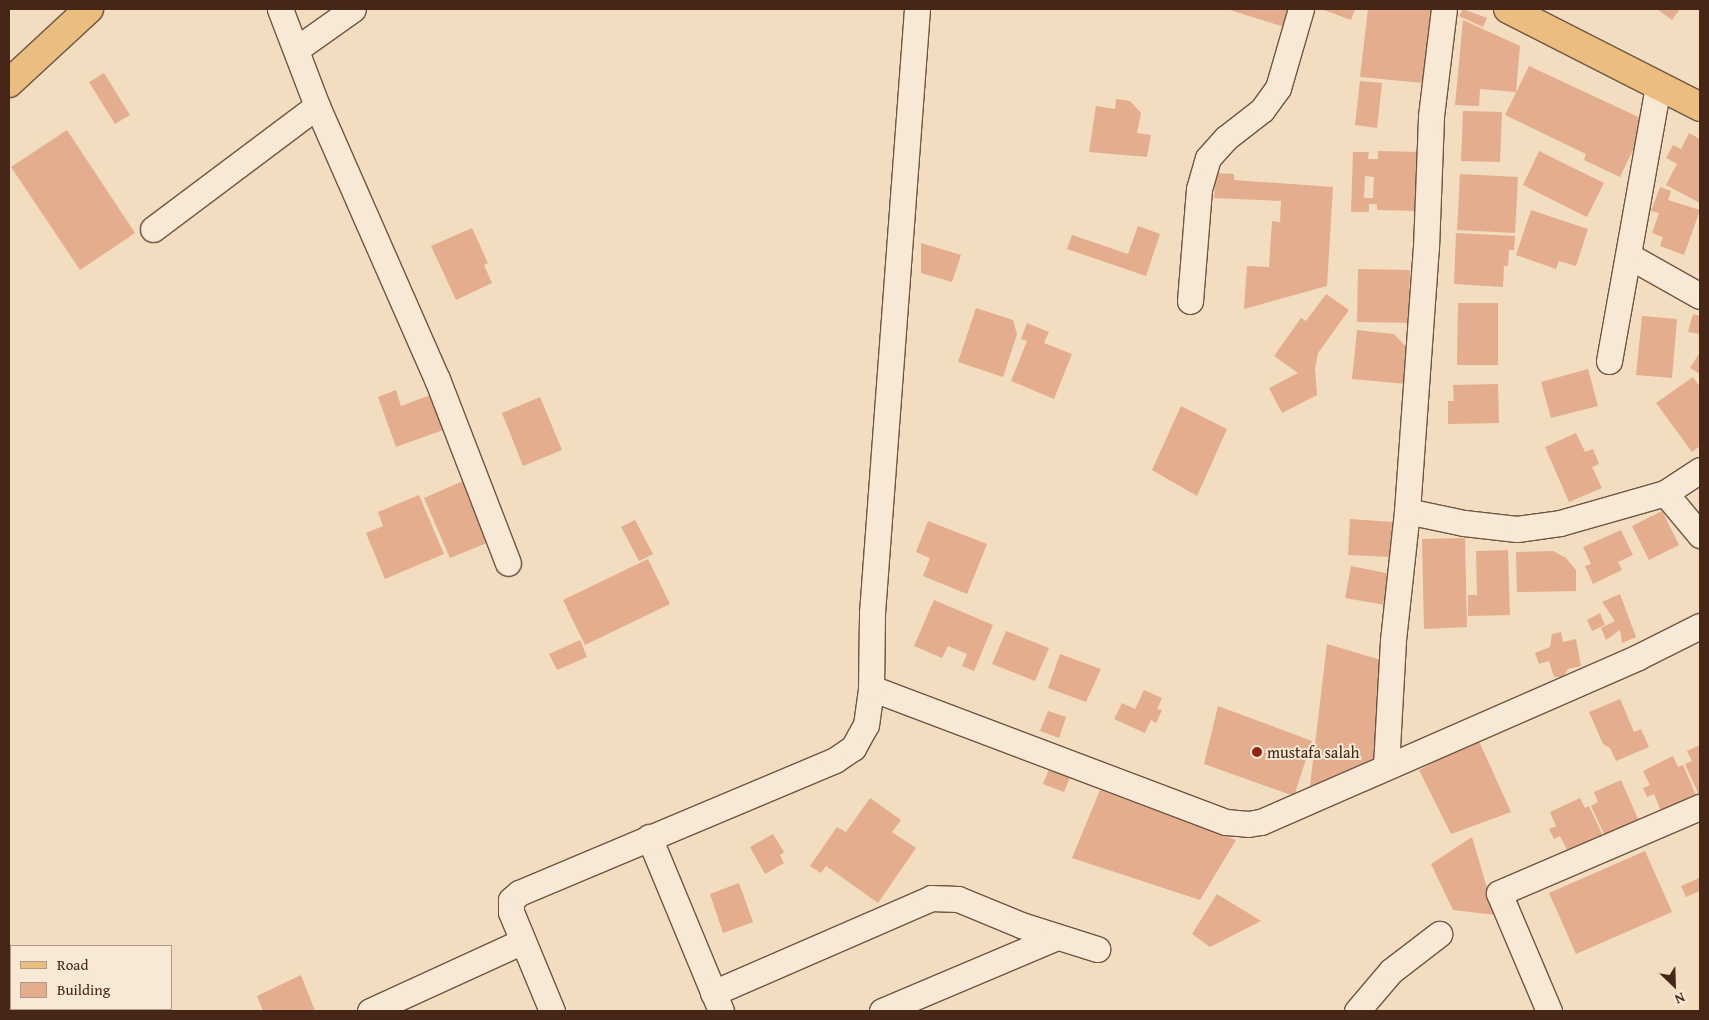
<!DOCTYPE html>
<style>
body{margin:0}
#map{position:relative;width:1709px;height:1020px;overflow:hidden;background:#f2ddc0;font-family:"Gentium Book Plus",serif}
div>[style]{position:absolute}
.building>*{inset:0;background:#e4ad8d}
.roads{filter:drop-shadow(1px 0 #715441) drop-shadow(-1px 0 #715441) drop-shadow(0 1px #715441) drop-shadow(0 -1px #715441)}
.minor>*{height:25px;margin:-12.5px;padding:0 12.5px;transform-origin:12.5px;border-radius:12.5px;background:#f7e9d6}
.major>*{height:28px;margin:-14px;padding:0 14px;transform-origin:14px;border-radius:14px;background:#e9be80}
.dots>*{width:14px;height:14px;translate:-50% -50%;box-sizing:border-box;border:2px solid #f7e9d6;border-radius:50%}
span{translate:-50% -50%;white-space:nowrap;text-align:center;line-height:1.15;-webkit-text-stroke:4px #f7e9d6;paint-order:stroke}
.poi-label{font-size:16px;color:#462617}
.left{translate:0 -50%;text-align:left}
.frame{position:absolute;inset:0;border:10px solid #462617;pointer-events:none}
.legend{position:absolute;left:10px;top:945px;width:162px;height:65px;box-sizing:border-box;background:#f7e9d6;border:1px solid #b09b8a;margin:0;padding:6px 9px;list-style:none;font-size:15px;color:#462617}
.legend li{display:flex;align-items:center;gap:10px;height:25px}
.legend b{width:25px;border:1px solid #b09b8a}
.north{position:absolute;left:1649px;top:960px;width:50px;height:50px;-webkit-text-stroke:4px #f7e9d6;paint-order:stroke;rotate:156deg;font-size:14px;font-weight:700;line-height:20px;text-align:center;color:#462617}
.north::after{content:'';display:block;margin:auto;width:18px;height:22px;background:#462617;clip-path:polygon(50% 0,100% 100%,50% 72%,0 100%)}
</style>
<div id="map">
<div class="building">
<i style="clip-path:polygon(1227px 9px,1293px 9px,1287px 28px)"></i>
<i style="clip-path:polygon(1321px 9px,1355px 9px,1351px 20px)"></i>
<i style="clip-path:polygon(1368px 9px,1431px 9px,1423px 83px,1360px 77px)"></i>
<i style="clip-path:polygon(1463px 9px,1487px 18px,1483px 27px,1459px 16px)"></i>
<i style="clip-path:polygon(1657px 9px,1680px 9px,1672px 20px)"></i>
<i style="clip-path:polygon(1463px 20px,1520px 46px,1516px 92px,1480px 89px,1479px 106px,1455px 105px)"></i>
<i style="clip-path:polygon(1529px 66px,1647px 121px,1620px 177px,1584px 160px,1586px 154px,1505px 115px)"></i>
<i style="clip-path:polygon(104px 73px,130px 115px,115px 124px,89px 82px)"></i>
<i style="clip-path:polygon(1360px 81px,1382px 83px,1377px 128px,1355px 125px)"></i>
<i style="clip-path:polygon(1116px 99px,1130px 101px,1141px 113px,1137px 133px,1151px 135px,1147px 157px,1089px 152px,1096px 106px,1115px 109px)"></i>
<i style="clip-path:polygon(1463px 111px,1502px 112px,1500px 162px,1461px 161px)"></i>
<i style="clip-path:polygon(67px 130px,135px 233px,80px 270px,11px 167px)"></i>
<i style="clip-path:polygon(1689px 133px,1700px 139px,1700px 203px,1666px 185px,1677px 164px,1666px 158px,1673px 145px,1681px 149px)"></i>
<i style="clip-path:polygon(evenodd,1378px 151px,1420px 152px,1417px 211px,1377px 210px,1377px 204px,1369px 204px,1369px 212px,1351px 212px,1353px 152px,1369px 152px,1368px 159px,1378px 159px,1378px 151px,1365px 176px,1374px 177px,1373px 198px,1364px 198px,1365px 176px)"></i>
<i style="clip-path:polygon(1539px 151px,1604px 183px,1587px 217px,1523px 185px)"></i>
<i style="clip-path:polygon(1216px 173px,1234px 174px,1234px 180px,1333px 187px,1327px 286px,1244px 309px,1247px 266px,1269px 267px,1272px 221px,1280px 222px,1281px 201px,1214px 198px)"></i>
<i style="clip-path:polygon(1460px 174px,1518px 177px,1515px 233px,1457px 230px)"></i>
<i style="clip-path:polygon(1660px 187px,1671px 191px,1668px 200px,1700px 210px,1684px 255px,1660px 246px,1663px 237px,1652px 233px,1659px 213px,1651px 211px)"></i>
<i style="clip-path:polygon(1531px 210px,1588px 229px,1576px 266px,1559px 261px,1556px 269px,1516px 255px)"></i>
<i style="clip-path:polygon(1138px 226px,1160px 234px,1146px 276px,1067px 249px,1072px 235px,1128px 254px)"></i>
<i style="clip-path:polygon(472px 228px,488px 263px,484px 265px,492px 283px,456px 300px,431px 246px)"></i>
<i style="clip-path:polygon(1456px 233px,1515px 236px,1514px 250px,1509px 250px,1508px 266px,1504px 266px,1503px 287px,1454px 284px)"></i>
<i style="clip-path:polygon(921px 243px,961px 255px,952px 282px,921px 273px)"></i>
<i style="clip-path:polygon(1358px 269px,1410px 270px,1409px 304px,1417px 304px,1417px 323px,1357px 322px)"></i>
<i style="clip-path:polygon(1326px 294px,1349px 310px,1318px 353px,1315px 369px,1317px 395px,1282px 413px,1269px 388px,1298px 373px,1274px 356px,1301px 318px,1306px 321px)"></i>
<i style="clip-path:polygon(1458px 303px,1498px 303px,1498px 365px,1457px 365px)"></i>
<i style="clip-path:polygon(976px 308px,1013px 320px,1017px 334px,1003px 377px,958px 362px)"></i>
<i style="clip-path:polygon(1693px 314px,1700px 316px,1700px 334px,1688px 332px)"></i>
<i style="clip-path:polygon(1642px 316px,1677px 319px,1672px 378px,1636px 375px)"></i>
<i style="clip-path:polygon(1027px 323px,1049px 332px,1044px 343px,1072px 354px,1054px 399px,1011px 381px,1027px 341px,1021px 339px)"></i>
<i style="clip-path:polygon(1357px 330px,1394px 334px,1409px 350px,1407px 384px,1352px 379px)"></i>
<i style="clip-path:polygon(1700px 352px,1700px 374px,1690px 368px)"></i>
<i style="clip-path:polygon(1588px 369px,1598px 406px,1551px 418px,1541px 382px)"></i>
<i style="clip-path:polygon(1693px 377px,1700px 387px,1700px 446px,1692px 452px,1656px 403px)"></i>
<i style="clip-path:polygon(1498px 384px,1499px 423px,1448px 424px,1448px 401px,1454px 401px,1453px 385px)"></i>
<i style="clip-path:polygon(396px 390px,401px 406px,433px 394px,446px 429px,396px 447px,378px 397px)"></i>
<i style="clip-path:polygon(540px 397px,562px 450px,523px 466px,502px 413px)"></i>
<i style="clip-path:polygon(1181px 406px,1227px 429px,1197px 496px,1152px 470px)"></i>
<i style="clip-path:polygon(1576px 433px,1585px 452px,1593px 449px,1599px 464px,1592px 467px,1602px 488px,1569px 502px,1545px 447px)"></i>
<i style="clip-path:polygon(463px 481px,489px 542px,450px 558px,424px 498px)"></i>
<i style="clip-path:polygon(419px 495px,444px 554px,385px 579px,366px 533px,383px 526px,378px 512px)"></i>
<i style="clip-path:polygon(1662px 511px,1679px 545px,1649px 560px,1632px 526px)"></i>
<i style="clip-path:polygon(1350px 519px,1393px 522px,1391px 557px,1348px 555px)"></i>
<i style="clip-path:polygon(635px 520px,653px 554px,639px 561px,621px 527px)"></i>
<i style="clip-path:polygon(928px 521px,987px 544px,967px 594px,923px 576px,930px 558px,916px 552px)"></i>
<i style="clip-path:polygon(1621px 530px,1633px 555px,1618px 562px,1622px 570px,1593px 584px,1585px 566px,1591px 564px,1583px 547px)"></i>
<i style="clip-path:polygon(1465px 538px,1467px 627px,1424px 629px,1422px 539px)"></i>
<i style="clip-path:polygon(1508px 550px,1510px 615px,1468px 616px,1468px 595px,1477px 595px,1476px 551px)"></i>
<i style="clip-path:polygon(1553px 551px,1566px 558px,1576px 570px,1576px 591px,1517px 592px,1516px 552px)"></i>
<i style="clip-path:polygon(648px 559px,670px 604px,585px 645px,563px 600px)"></i>
<i style="clip-path:polygon(1351px 566px,1391px 574px,1385px 605px,1345px 598px)"></i>
<i style="clip-path:polygon(1620px 594px,1636px 637px,1622px 643px,1620px 630px,1606px 640px,1601px 628px,1615px 621px,1602px 602px)"></i>
<i style="clip-path:polygon(934px 600px,993px 625px,974px 671px,962px 666px,967px 654px,948px 646px,942px 658px,914px 646px)"></i>
<i style="clip-path:polygon(1600px 613px,1605px 625px,1592px 631px,1587px 620px)"></i>
<i style="clip-path:polygon(1006px 631px,1049px 648px,1035px 681px,992px 664px)"></i>
<i style="clip-path:polygon(1561px 632px,1563px 642px,1576px 639px,1581px 666px,1568px 669px,1563px 677px,1554px 677px,1549px 661px,1539px 664px,1535px 653px,1550px 647px,1552px 634px)"></i>
<i style="clip-path:polygon(580px 640px,587px 657px,557px 670px,549px 654px)"></i>
<i style="clip-path:polygon(1327px 644px,1381px 660px,1378px 770px,1310px 786px)"></i>
<i style="clip-path:polygon(1060px 654px,1101px 669px,1086px 702px,1048px 688px)"></i>
<i style="clip-path:polygon(1144px 690px,1162px 698px,1157px 709px,1162px 710px,1156px 723px,1151px 720px,1145px 733px,1114px 719px,1122px 703px,1135px 709px)"></i>
<i style="clip-path:polygon(1620px 699px,1634px 732px,1641px 729px,1649px 747px,1616px 761px,1610px 748px,1603px 744px,1589px 712px)"></i>
<i style="clip-path:polygon(1218px 706px,1312px 741px,1294px 796px,1204px 764px)"></i>
<i style="clip-path:polygon(1048px 711px,1066px 717px,1059px 738px,1040px 731px)"></i>
<i style="clip-path:polygon(1478px 739px,1511px 812px,1451px 834px,1419px 770px)"></i>
<i style="clip-path:polygon(1700px 745px,1700px 794px,1699px 795px,1685px 764px,1692px 761px,1687px 751px)"></i>
<i style="clip-path:polygon(1673px 756px,1678px 767px,1683px 765px,1696px 795px,1661px 811px,1654px 794px,1647px 797px,1643px 788px,1650px 785px,1643px 771px)"></i>
<i style="clip-path:polygon(1050px 767px,1071px 775px,1064px 792px,1043px 784px)"></i>
<i style="clip-path:polygon(1621px 780px,1639px 821px,1605px 836px,1591px 806px,1598px 802px,1594px 792px)"></i>
<i style="clip-path:polygon(1100px 790px,1236px 840px,1200px 900px,1072px 858px)"></i>
<i style="clip-path:polygon(870px 798px,901px 820px,892px 832px,916px 848px,878px 903px,826px 866px,821px 873px,810px 866px,837px 827px,846px 832px)"></i>
<i style="clip-path:polygon(1580px 798px,1585px 808px,1589px 806px,1603px 836px,1568px 852px,1560px 836px,1554px 839px,1549px 829px,1556px 826px,1550px 812px)"></i>
<i style="clip-path:polygon(773px 834px,784px 852px,780px 855px,784px 863px,765px 874px,750px 847px)"></i>
<i style="clip-path:polygon(1472px 837px,1495px 915px,1453px 910px,1431px 864px)"></i>
<i style="clip-path:polygon(1645px 851px,1672px 912px,1576px 954px,1549px 893px)"></i>
<i style="clip-path:polygon(1699px 878px,1700px 891px,1686px 897px,1681px 886px)"></i>
<i style="clip-path:polygon(739px 883px,753px 922px,723px 933px,710px 894px)"></i>
<i style="clip-path:polygon(1217px 894px,1261px 921px,1210px 947px,1192px 934px)"></i>
<i style="clip-path:polygon(301px 975px,315px 1011px,263px 1011px,257px 996px)"></i>
</div>
<div class="roads">
<div class="minor">
<i style="left:280px;top:9px;width:104px;rotate:69.1deg"></i>
<i style="left:317px;top:106px;width:298px;rotate:66.3deg"></i>
<i style="left:437px;top:379px;width:197px;rotate:68.9deg"></i>
<i style="left:298px;top:48px;width:67px;rotate:-35.3deg"></i>
<i style="left:153px;top:229px;width:205px;rotate:-36.9deg"></i>
<i style="left:1629px;top:256px;width:81px;rotate:29.4deg"></i>
<i style="left:1190px;top:301px;width:112px;rotate:-85.4deg"></i>
<i style="left:1199px;top:189px;width:32px;rotate:-74deg"></i>
<i style="left:1208px;top:158px;width:27px;rotate:-48deg"></i>
<i style="left:1226px;top:138px;width:46px;rotate:-37.9deg"></i>
<i style="left:1262px;top:110px;width:27px;rotate:-54deg"></i>
<i style="left:1278px;top:88px;width:82px;rotate:-73.8deg"></i>
<i style="left:1609px;top:361px;width:279px;rotate:-79.9deg"></i>
<i style="left:1665px;top:493px;width:55px;rotate:50.2deg"></i>
<i style="left:1407px;top:511px;width:58px;rotate:11.9deg"></i>
<i style="left:1464px;top:523px;width:53px;rotate:6.5deg"></i>
<i style="left:1517px;top:529px;width:43px;rotate:-7.9deg"></i>
<i style="left:1560px;top:523px;width:109px;rotate:-15.9deg"></i>
<i style="left:1665px;top:493px;width:42px;rotate:-33.3deg"></i>
<i style="left:871px;top:688px;width:379px;rotate:20.7deg"></i>
<i style="left:1226px;top:822px;width:22px;rotate:5deg"></i>
<i style="left:1248px;top:824px;width:13px;rotate:-9deg"></i>
<i style="left:1261px;top:822px;width:412px;rotate:-23.6deg"></i>
<i style="left:1638px;top:657px;width:69px;rotate:-26.6deg"></i>
<i style="left:1386px;top:766px;width:126px;rotate:-86.8deg"></i>
<i style="left:1393px;top:640px;width:130px;rotate:-83.8deg"></i>
<i style="left:1407px;top:511px;width:264px;rotate:-85.9deg"></i>
<i style="left:1426px;top:248px;width:132px;rotate:-87.8deg"></i>
<i style="left:1431px;top:116px;width:108px;rotate:-83.1deg"></i>
<i style="left:649px;top:837px;width:188px;rotate:67.5deg"></i>
<i style="left:713px;top:993px;width:238px;rotate:-23.5deg"></i>
<i style="left:931px;top:898px;width:27px;rotate:2deg"></i>
<i style="left:958px;top:899px;width:68px;rotate:22.4deg"></i>
<i style="left:1021px;top:925px;width:80px;rotate:17.5deg"></i>
<i style="left:370px;top:1011px;width:168px;rotate:-24.6deg"></i>
<i style="left:552px;top:1011px;width:107px;rotate:-112.5deg"></i>
<i style="left:511px;top:912px;width:12px;rotate:-90deg"></i>
<i style="left:511px;top:900px;width:11px;rotate:-41deg"></i>
<i style="left:519px;top:893px;width:343px;rotate:-22.8deg"></i>
<i style="left:835px;top:760px;width:22px;rotate:-34deg"></i>
<i style="left:853px;top:748px;width:26px;rotate:-61deg"></i>
<i style="left:866px;top:725px;width:37px;rotate:-82deg"></i>
<i style="left:871px;top:688px;width:75px;rotate:-89.2deg"></i>
<i style="left:872px;top:613px;width:606px;rotate:-85.74deg"></i>
<i style="left:882px;top:1011px;width:190px;rotate:-22.9deg"></i>
<i style="left:1357px;top:1011px;width:52px;rotate:-49.6deg"></i>
<i style="left:1391px;top:971px;width:61px;rotate:-37.6deg"></i>
<i style="left:1549px;top:1011px;width:128px;rotate:-113deg"></i>
<i style="left:1499px;top:893px;width:219px;rotate:-23.2deg"></i>
</div>
<div class="major">
<i style="left:1508px;top:9px;width:216px;rotate:27deg"></i>
<i style="left:9px;top:83px;width:109px;rotate:-42.8deg"></i>
</div>
</div>
<div class="dots">
<i style="left:1257px;top:752px;background:#8f2418"></i>
</div>
<div class="poi-label">
<span class="left" style="left:1267px;top:752px">mustafa salah</span>
</div>
<div class="frame"></div>
<ul class="legend">
<li><b style="height:6px;background:#e9be80"></b>Road</li>
<li><b style="height:14px;background:#e4ad8d"></b>Building</li>
</ul>
<div class="north">N</div>
</div>
